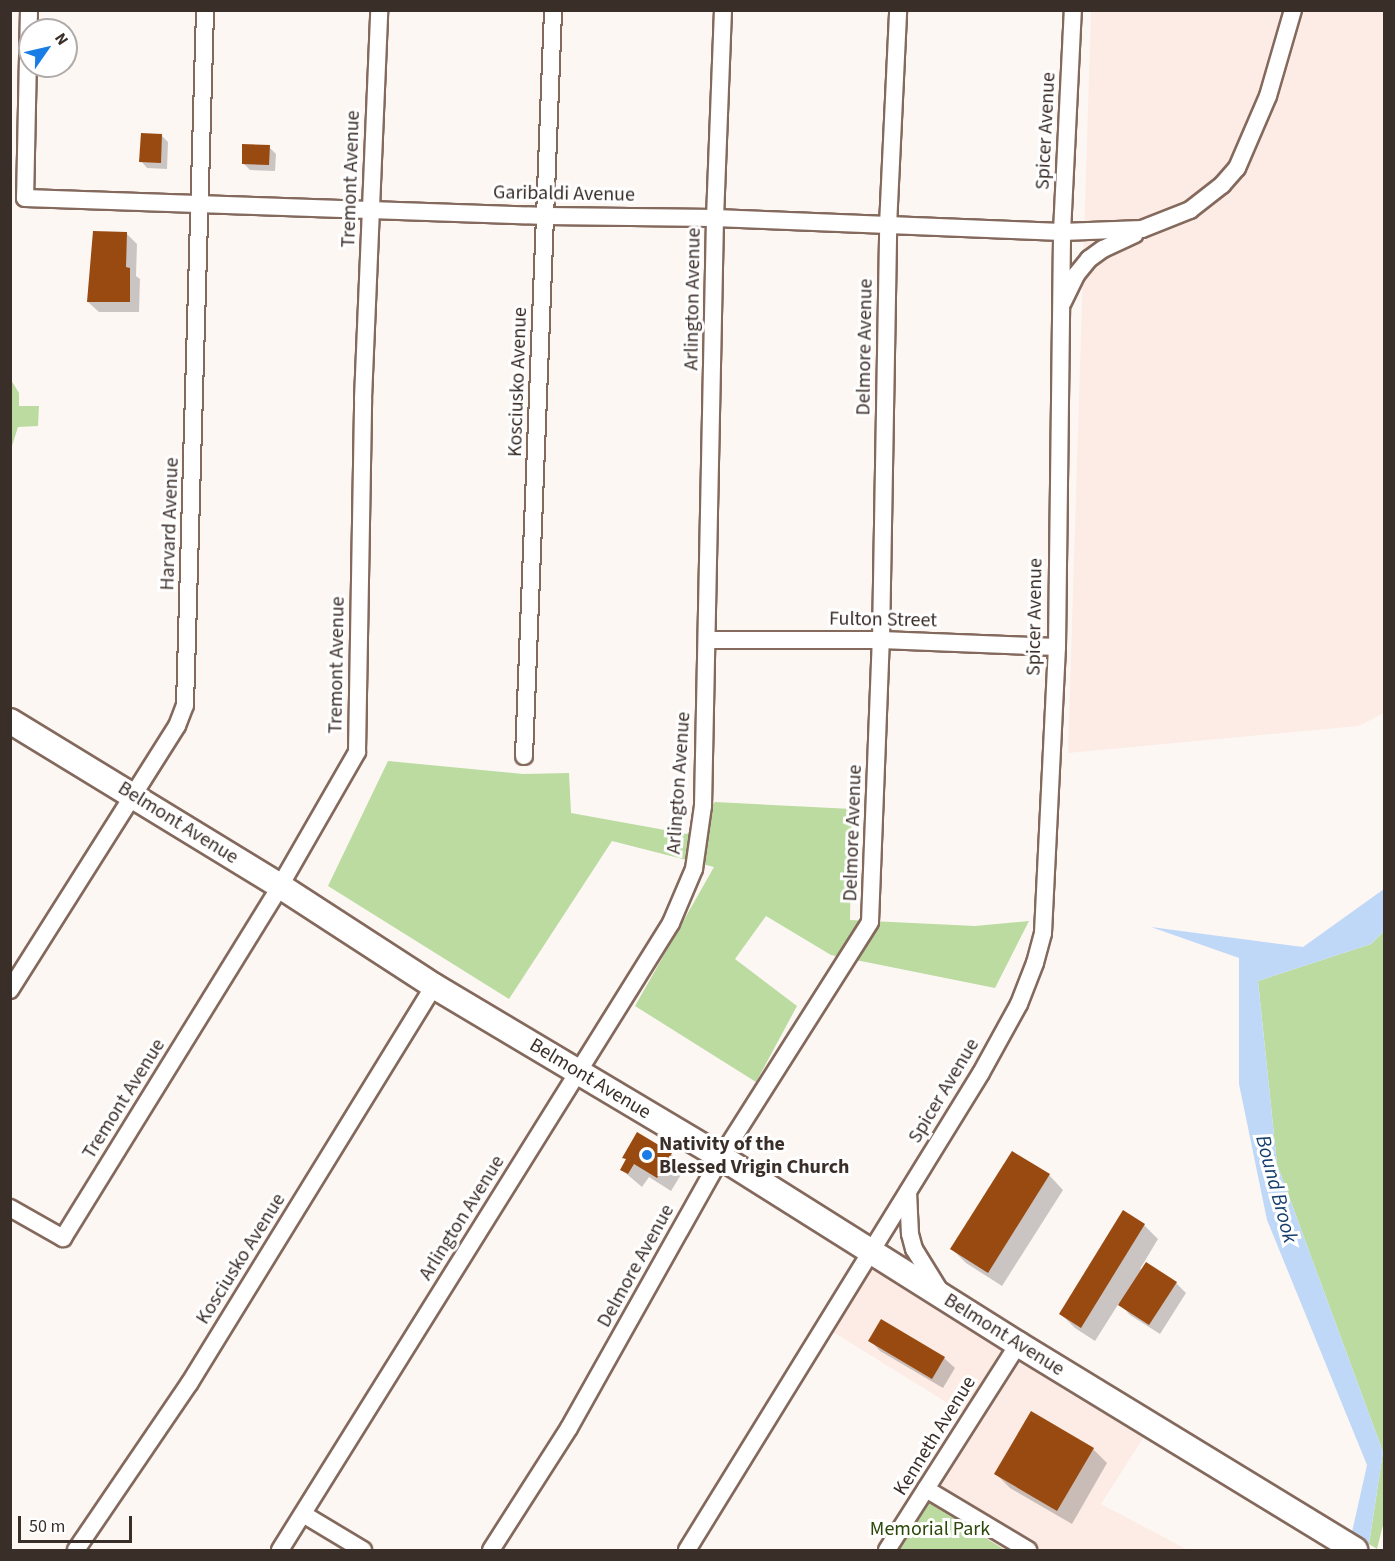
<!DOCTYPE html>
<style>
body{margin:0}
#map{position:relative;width:1395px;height:1561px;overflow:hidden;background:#fdf7f4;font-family:"Source Sans 3",sans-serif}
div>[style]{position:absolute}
.built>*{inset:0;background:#fcece5}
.green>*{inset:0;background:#bbdba0}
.water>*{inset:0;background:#c0d8f7}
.shadow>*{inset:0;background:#0003}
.building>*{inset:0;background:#994a11}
.roads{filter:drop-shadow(2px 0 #84695d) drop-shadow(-2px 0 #84695d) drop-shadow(0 2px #84695d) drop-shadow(0 -2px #84695d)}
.street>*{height:16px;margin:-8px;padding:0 8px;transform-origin:8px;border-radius:8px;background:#fff}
.secondary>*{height:24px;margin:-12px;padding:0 12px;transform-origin:12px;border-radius:12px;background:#fff}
.dots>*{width:16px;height:16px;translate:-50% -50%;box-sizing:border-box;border:3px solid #fff;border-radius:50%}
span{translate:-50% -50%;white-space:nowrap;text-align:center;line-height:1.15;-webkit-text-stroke:6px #fff;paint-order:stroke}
.street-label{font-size:20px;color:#3a2e29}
.poi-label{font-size:20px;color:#3a2e29;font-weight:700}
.left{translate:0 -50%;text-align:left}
.park-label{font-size:20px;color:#2c4809}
.water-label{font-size:21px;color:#163e6d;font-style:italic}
.frame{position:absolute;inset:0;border:12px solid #3a2e29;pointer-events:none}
.north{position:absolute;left:18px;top:18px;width:60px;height:60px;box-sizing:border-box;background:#fff;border:2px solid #b0aba9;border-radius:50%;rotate:56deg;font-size:16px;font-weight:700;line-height:24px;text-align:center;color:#3a2e29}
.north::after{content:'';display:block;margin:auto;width:21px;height:27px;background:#1a7ce5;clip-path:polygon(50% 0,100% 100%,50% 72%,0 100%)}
.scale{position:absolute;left:18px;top:1516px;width:114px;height:27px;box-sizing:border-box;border:3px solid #3a2e29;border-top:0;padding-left:8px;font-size:18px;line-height:21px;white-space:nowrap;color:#3a2e29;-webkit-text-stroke:4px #fff;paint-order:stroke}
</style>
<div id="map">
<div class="built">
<i style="clip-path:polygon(1091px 11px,1384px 11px,1384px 713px,1359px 726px,1068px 753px)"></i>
<i style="clip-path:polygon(868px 1259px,1147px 1432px,1101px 1504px,1188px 1550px,1005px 1550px,923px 1499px,970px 1417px,825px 1327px)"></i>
</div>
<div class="green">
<i style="clip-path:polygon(11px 380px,19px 393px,19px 406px,39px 406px,38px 426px,18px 427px,11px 449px)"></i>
<i style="clip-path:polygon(388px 761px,523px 774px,569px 773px,571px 813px,687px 834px,715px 802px,852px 809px,850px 920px,975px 926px,1029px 921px,995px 988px,831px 955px,766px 916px,735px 959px,797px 1006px,756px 1082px,635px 1006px,714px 867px,612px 841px,509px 999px,328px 886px)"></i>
<i style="clip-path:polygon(1384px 931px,1384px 1521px,1377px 1549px,1369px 1544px,1383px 1452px,1277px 1164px,1258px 981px,1371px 944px)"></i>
<i style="clip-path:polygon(923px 1499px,1005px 1550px,892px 1550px)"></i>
</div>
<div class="water">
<i style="clip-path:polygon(1384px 889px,1384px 931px,1371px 944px,1258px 981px,1277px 1164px,1383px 1452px,1368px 1550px,1348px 1550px,1367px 1465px,1267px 1220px,1239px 1084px,1239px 958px,1151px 927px,1303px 947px)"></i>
</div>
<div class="shadow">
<i style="clip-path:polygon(161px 135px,168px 142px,167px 169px,147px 168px,141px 161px)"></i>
<i style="clip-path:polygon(269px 147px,276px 154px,275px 171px,250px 170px,243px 163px)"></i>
<i style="clip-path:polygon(126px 233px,137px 244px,136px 276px,140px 279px,139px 312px,99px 312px,88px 302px)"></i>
<i style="clip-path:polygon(671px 1154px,685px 1168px,671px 1191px,649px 1177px,642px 1187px,622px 1170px,627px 1160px,624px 1158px)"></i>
<i style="clip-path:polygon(1049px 1175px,1063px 1190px,1002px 1286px,966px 1263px,952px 1249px)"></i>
<i style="clip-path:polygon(1144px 1225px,1158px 1239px,1140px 1269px,1176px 1283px,1186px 1293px,1160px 1334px,1130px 1315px,1119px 1303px,1095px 1341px,1075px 1328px,1061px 1314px)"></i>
<i style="clip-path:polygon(870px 1340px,944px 1358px,955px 1368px,943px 1388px,880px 1351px)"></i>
<i style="clip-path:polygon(1032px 1413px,1093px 1449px,1107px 1463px,1072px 1524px,1010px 1488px,996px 1474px)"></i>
</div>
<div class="building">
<i style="clip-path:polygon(141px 133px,162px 134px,161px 163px,139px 162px)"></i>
<i style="clip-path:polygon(242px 144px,270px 145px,269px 165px,242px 164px)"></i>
<i style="clip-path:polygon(93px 231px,127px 232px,126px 267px,130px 268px,130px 302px,87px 302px)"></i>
<i style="clip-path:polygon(637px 1132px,672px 1153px,657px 1178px,634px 1164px,628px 1174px,620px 1170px,626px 1159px,622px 1158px)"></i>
<i style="clip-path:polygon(1012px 1151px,1050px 1174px,988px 1273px,950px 1249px)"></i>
<i style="clip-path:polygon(1123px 1210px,1145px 1224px,1081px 1328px,1059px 1314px)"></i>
<i style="clip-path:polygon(1146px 1262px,1177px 1282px,1149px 1325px,1118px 1305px)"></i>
<i style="clip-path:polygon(881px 1319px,945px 1357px,932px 1379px,868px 1341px)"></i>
<i style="clip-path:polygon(1031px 1411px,1094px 1448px,1057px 1511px,994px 1474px)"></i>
</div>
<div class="roads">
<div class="street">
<i style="left:29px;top:10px;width:188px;rotate:91.2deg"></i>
<i style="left:25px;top:198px;width:521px;rotate:1.98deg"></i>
<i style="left:546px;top:216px;width:169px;rotate:0.7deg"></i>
<i style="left:715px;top:218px;width:347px;rotate:2.3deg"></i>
<i style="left:1062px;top:232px;width:80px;rotate:-2.1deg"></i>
<i style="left:1142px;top:229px;width:52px;rotate:-21.6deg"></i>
<i style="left:1190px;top:210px;width:41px;rotate:-38deg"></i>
<i style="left:1222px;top:185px;width:23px;rotate:-49deg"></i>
<i style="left:1237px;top:168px;width:78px;rotate:-66.7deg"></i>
<i style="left:1268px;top:96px;width:90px;rotate:-73.8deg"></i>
<i style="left:1063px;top:302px;width:30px;rotate:-64deg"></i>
<i style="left:1076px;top:275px;width:21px;rotate:-51deg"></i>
<i style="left:1089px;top:259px;width:17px;rotate:-36deg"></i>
<i style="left:1103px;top:249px;width:35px;rotate:-25deg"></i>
<i style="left:708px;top:640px;width:173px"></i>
<i style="left:881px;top:640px;width:176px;rotate:2.3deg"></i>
<i style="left:524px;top:756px;width:747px;rotate:-87.77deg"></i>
<i style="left:10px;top:990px;width:312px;rotate:-57.7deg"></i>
<i style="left:177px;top:726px;width:22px;rotate:-69deg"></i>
<i style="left:185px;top:705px;width:695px;rotate:-88.35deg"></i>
<i style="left:908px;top:1192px;width:42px;rotate:87.3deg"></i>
<i style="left:910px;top:1234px;width:16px;rotate:75deg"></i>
<i style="left:914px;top:1249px;width:49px;rotate:58.2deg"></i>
<i style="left:10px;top:1208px;width:61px;rotate:29.5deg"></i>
<i style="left:63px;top:1238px;width:414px;rotate:-58.3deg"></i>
<i style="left:280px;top:886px;width:155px;rotate:-60.1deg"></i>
<i style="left:357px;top:752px;width:353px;rotate:-89deg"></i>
<i style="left:363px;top:399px;width:389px;rotate:-87.6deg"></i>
<i style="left:926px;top:1489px;width:119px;rotate:30.9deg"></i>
<i style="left:303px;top:1514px;width:70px;rotate:31deg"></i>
<i style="left:76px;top:1550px;width:201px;rotate:-55.8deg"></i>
<i style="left:189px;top:1384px;width:467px;rotate:-58.4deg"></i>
<i style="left:280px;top:1550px;width:739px;rotate:-58.05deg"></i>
<i style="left:671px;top:923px;width:59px;rotate:-66.9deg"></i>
<i style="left:694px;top:869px;width:64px;rotate:-81.9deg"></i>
<i style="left:703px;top:806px;width:588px;rotate:-88.83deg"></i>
<i style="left:715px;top:218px;width:208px;rotate:-87.8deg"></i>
<i style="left:491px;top:1550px;width:145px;rotate:-57.4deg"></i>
<i style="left:569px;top:1428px;width:311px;rotate:-60.7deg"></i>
<i style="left:721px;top:1157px;width:278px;rotate:-57.6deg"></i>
<i style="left:870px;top:922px;width:282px;rotate:-87.8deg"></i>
<i style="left:881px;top:640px;width:414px;rotate:-89deg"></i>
<i style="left:888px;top:226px;width:216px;rotate:-87.3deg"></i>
<i style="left:687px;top:1550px;width:560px;rotate:-58.35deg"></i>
<i style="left:981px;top:1073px;width:79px;rotate:-61.2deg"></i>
<i style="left:1019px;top:1004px;width:44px;rotate:-68.7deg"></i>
<i style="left:1035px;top:963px;width:31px;rotate:-75deg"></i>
<i style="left:1043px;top:933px;width:286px;rotate:-87.2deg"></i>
<i style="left:1057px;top:647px;width:415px;rotate:-89.3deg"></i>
<i style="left:1062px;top:232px;width:222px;rotate:-87.2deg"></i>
<i style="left:887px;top:1550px;width:244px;rotate:-57.5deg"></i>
</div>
<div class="secondary">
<i style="left:10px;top:721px;width:316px;rotate:31.4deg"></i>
<i style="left:280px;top:886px;width:184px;rotate:33deg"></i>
<i style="left:434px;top:986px;width:334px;rotate:30.8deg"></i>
<i style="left:721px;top:1157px;width:351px;rotate:32.2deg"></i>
<i style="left:1018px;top:1344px;width:395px;rotate:31.4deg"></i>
</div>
</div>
<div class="dots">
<i style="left:647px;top:1155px;background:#1a7ce5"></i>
</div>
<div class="street-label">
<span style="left:1046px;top:131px;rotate:-87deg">Spicer Avenue</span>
<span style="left:351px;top:179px;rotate:-88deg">Tremont Avenue</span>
<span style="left:564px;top:194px;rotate:1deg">Garibaldi Avenue</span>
<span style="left:693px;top:299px;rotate:-89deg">Arlington Avenue</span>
<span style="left:865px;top:347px;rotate:-89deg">Delmore Avenue</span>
<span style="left:518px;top:382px;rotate:-88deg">Kosciusko Avenue</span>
<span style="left:170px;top:524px;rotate:-88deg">Harvard Avenue</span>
<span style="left:1035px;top:617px;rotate:-89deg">Spicer Avenue</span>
<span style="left:883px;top:620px;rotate:1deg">Fulton Street</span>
<span style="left:337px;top:665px;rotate:-89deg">Tremont Avenue</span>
<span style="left:679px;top:783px;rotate:-86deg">Arlington Avenue</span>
<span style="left:178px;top:823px;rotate:32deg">Belmont Avenue</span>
<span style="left:853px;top:833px;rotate:-88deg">Delmore Avenue</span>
<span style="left:590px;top:1079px;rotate:31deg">Belmont Avenue</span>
<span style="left:944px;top:1091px;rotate:-59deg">Spicer Avenue</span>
<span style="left:124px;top:1099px;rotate:-58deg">Tremont Avenue</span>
<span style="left:462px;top:1218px;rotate:-58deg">Arlington Avenue</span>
<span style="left:241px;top:1259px;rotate:-58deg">Kosciusko Avenue</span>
<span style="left:636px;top:1266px;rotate:-61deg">Delmore Avenue</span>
<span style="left:1004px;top:1335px;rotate:32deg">Belmont Avenue</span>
<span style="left:935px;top:1436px;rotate:-58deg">Kenneth Avenue</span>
</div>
<div class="poi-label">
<span class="left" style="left:659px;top:1156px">Nativity of the<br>Blessed Vrigin Church</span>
</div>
<div class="park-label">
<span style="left:930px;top:1529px">Memorial Park</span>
</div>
<div class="water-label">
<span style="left:1277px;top:1189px;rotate:75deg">Bound Brook</span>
</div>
<div class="frame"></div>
<div class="north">N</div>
<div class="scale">50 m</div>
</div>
